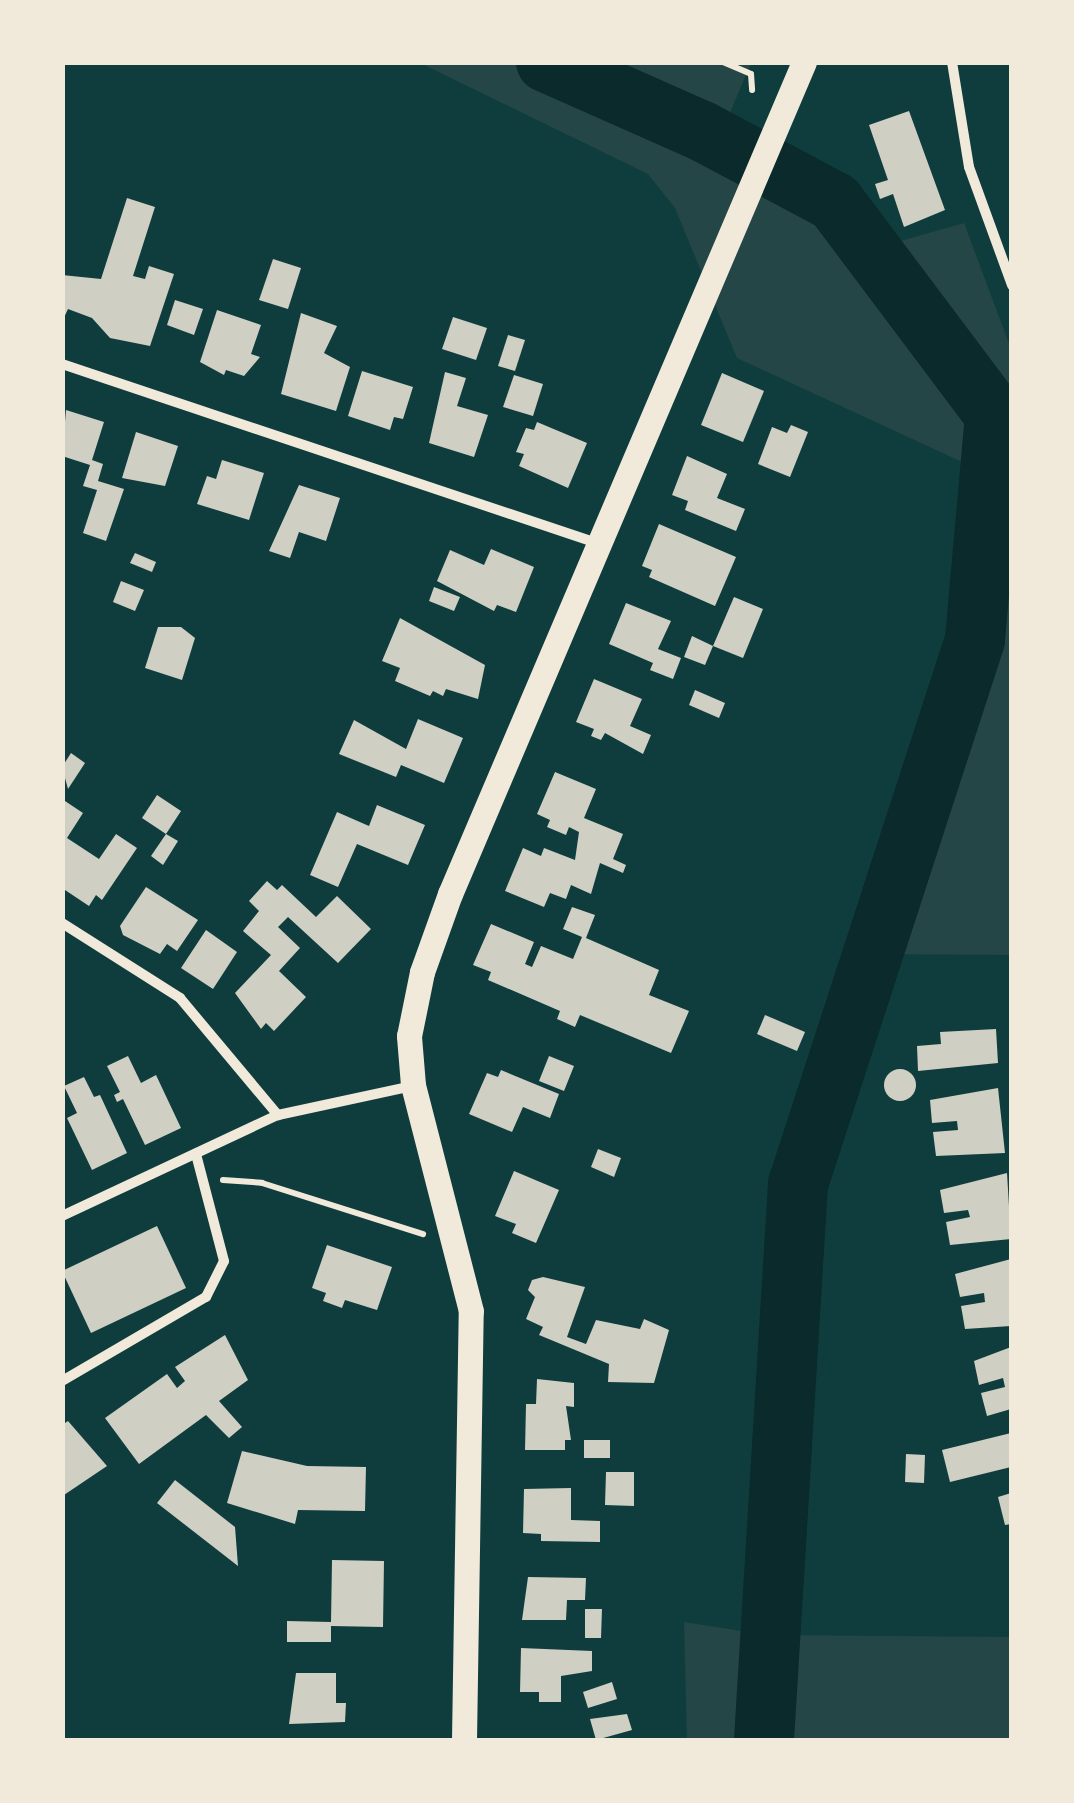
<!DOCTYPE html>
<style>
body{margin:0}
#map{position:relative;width:1074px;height:1803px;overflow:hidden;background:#0f3d3e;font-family:Inter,sans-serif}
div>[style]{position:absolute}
.green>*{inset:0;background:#244646}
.river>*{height:60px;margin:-30px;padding:0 30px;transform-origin:30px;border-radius:30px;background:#0a2a2b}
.building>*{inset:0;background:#cfcfc3}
.round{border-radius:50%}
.path>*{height:6px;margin:-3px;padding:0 3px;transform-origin:3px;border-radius:3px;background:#f1e9da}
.minor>*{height:10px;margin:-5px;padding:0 5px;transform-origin:5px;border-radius:5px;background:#f1e9da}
.primary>*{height:25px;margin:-12.5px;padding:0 12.5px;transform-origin:12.5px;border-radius:12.5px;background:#f1e9da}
span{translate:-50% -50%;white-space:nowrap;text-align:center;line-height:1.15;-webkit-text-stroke:9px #f1e9da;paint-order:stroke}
.frame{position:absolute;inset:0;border:65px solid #f1e9da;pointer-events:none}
</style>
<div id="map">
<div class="green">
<i style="clip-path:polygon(420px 63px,751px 63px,715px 148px,834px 203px,869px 250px,964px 223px,1011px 349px,1011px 955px,874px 954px,972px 641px,962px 462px,737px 358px,675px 208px,648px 174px)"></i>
<i style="clip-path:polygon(684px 1622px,768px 1635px,1011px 1637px,1011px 1740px,687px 1740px)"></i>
</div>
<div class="river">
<i style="left:546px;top:62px;width:171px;rotate:23.9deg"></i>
<i style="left:702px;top:131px;width:151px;rotate:28.1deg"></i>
<i style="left:835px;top:202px;width:266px;rotate:53.1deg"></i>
<i style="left:995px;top:415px;width:226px;rotate:95.1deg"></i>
<i style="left:975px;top:640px;width:572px;rotate:108.02deg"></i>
<i style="left:798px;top:1184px;width:557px;rotate:93.5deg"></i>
</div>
<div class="building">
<i style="clip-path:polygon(909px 111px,945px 210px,904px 227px,893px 194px,880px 199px,875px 184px,888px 180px,869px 125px)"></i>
<i style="clip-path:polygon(127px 198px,155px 207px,133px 276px,145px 279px,149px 266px,174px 274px,150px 346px,110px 338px,92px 318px,68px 309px,62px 322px,62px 275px,101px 279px)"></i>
<i style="clip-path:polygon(273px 259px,301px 268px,288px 309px,259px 300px)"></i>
<i style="clip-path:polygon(175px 300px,203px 309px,194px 335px,167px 325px)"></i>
<i style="clip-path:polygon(217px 310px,261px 325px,251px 354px,260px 357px,244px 376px,226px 370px,224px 375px,200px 362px)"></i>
<i style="clip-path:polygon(301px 313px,337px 326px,324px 353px,350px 367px,336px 411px,281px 394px)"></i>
<i style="clip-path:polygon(453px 317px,487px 328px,476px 360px,442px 349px)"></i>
<i style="clip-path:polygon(508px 335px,525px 340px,515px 371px,498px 366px)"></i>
<i style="clip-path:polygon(362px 371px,413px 387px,403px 419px,394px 417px,390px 430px,348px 416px)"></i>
<i style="clip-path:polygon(445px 372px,466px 378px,457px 406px,488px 415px,474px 457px,429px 443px)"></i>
<i style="clip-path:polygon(722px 373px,764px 391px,743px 442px,701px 425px)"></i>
<i style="clip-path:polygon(514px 375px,543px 384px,533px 416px,503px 407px)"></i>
<i style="clip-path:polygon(66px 410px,104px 422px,92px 460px,103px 464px,98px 481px,124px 489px,106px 541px,83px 533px,97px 490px,83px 486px,90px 465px,62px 456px)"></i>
<i style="clip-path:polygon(537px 422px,587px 443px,568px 488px,519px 466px,524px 454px,516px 452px,526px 428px,534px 430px)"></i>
<i style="clip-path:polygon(791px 425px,808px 432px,790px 477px,758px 464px,772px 427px,787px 433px)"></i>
<i style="clip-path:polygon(136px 432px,178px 446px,165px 486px,122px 478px)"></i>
<i style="clip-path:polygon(687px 456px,727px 474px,717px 498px,745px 509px,736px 531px,685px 510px,688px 501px,672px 495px)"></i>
<i style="clip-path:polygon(222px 460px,264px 473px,249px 520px,197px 504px,207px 476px,216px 479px)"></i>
<i style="clip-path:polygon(299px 485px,340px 498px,326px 541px,299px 532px,290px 558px,269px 551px)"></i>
<i style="clip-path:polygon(659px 524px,736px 557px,715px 606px,649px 577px,652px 570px,642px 566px)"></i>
<i style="clip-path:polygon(491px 549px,534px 567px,516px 612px,497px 605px,494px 611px,437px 581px,450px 550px,484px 565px)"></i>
<i style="clip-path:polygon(135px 553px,156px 562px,152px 572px,130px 563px)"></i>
<i style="clip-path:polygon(121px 581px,144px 590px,135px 611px,113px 602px)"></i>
<i style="clip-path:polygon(434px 587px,460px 597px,454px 611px,429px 601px)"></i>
<i style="clip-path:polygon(734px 597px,763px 609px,743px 658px,713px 646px,705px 665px,684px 657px,692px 636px,713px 646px)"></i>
<i style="clip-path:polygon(626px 603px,671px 621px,658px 649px,681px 658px,673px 679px,650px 670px,653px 663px,609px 644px)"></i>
<i style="clip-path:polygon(400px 618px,485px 665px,478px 699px,446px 689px,443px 696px,433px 691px,430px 696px,395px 681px,400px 668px,382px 661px)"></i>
<i style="clip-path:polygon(158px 627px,181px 627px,195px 638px,182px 680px,145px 668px)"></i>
<i style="clip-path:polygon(594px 679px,642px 699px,630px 726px,651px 735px,643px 754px,605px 733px,601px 740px,591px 736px,594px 729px,576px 722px)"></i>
<i style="clip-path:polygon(695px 690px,725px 703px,719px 718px,689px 705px)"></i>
<i style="clip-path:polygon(418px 719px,463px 738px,444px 783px,401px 765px,396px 777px,339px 754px,354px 720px,406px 749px)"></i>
<i style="clip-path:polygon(71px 753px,85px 763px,68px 789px,62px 767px)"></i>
<i style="clip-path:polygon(555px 772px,596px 789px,584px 818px,623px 834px,613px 859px,626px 865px,623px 873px,600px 863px,591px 894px,571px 885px,566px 899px,550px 893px,544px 907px,505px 891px,523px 848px,541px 856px,544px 848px,575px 860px,579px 832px,569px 827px,566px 835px,547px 827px,550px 820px,537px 814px)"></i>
<i style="clip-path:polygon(157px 795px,181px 811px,166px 834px,142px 818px)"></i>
<i style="clip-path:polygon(62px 799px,83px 813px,67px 838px,99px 859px,116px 834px,137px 848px,102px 900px,96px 895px,89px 906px,62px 888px)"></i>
<i style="clip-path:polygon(377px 805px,425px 825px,408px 865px,357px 844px,338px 887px,310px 875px,337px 812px,369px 826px)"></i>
<i style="clip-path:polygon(166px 834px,178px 841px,163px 865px,151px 856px)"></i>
<i style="clip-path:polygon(267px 881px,277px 890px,282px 885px,316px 917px,337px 896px,371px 929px,338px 963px,288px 917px,278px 927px,300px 948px,279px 971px,306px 997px,274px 1031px,266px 1023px,261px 1029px,235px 993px,271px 955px,243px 931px,259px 911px,249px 901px)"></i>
<i style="clip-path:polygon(146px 887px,198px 920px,177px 951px,167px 944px,160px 954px,123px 935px,120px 926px)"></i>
<i style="clip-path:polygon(572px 907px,595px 915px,586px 938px,659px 970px,649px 995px,689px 1011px,671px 1053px,580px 1015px,575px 1027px,557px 1019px,560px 1011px,488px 980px,491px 972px,473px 965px,491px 924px,534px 942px,525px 964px,532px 967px,541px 946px,573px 959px,582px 937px,563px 929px)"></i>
<i style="clip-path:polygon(206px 930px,237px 952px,213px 989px,181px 968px)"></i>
<i style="clip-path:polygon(765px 1015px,805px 1032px,797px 1051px,757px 1034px)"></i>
<i style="clip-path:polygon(996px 1029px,998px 1063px,918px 1071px,917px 1046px,941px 1044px,940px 1032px)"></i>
<i style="clip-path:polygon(128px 1056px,141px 1083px,156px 1075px,181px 1128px,145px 1145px,123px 1099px,117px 1102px,114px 1095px,120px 1092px,107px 1066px)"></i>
<i style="clip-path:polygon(549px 1056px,574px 1066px,564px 1091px,539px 1081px)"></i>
<i class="round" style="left:884px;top:1069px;width:32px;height:32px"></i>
<i style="clip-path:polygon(501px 1070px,559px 1094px,550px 1118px,523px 1107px,512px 1132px,469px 1114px,487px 1073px,498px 1077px)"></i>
<i style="clip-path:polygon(84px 1077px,94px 1097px,100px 1095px,127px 1153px,92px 1170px,67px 1118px,77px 1113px,64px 1086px)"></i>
<i style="clip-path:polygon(998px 1088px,1005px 1153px,936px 1156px,933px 1132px,958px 1130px,957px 1121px,932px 1123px,930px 1100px)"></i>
<i style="clip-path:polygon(598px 1149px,621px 1158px,614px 1177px,591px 1167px)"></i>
<i style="clip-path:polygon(514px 1171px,559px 1190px,536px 1243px,512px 1233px,516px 1224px,495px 1216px)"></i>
<i style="clip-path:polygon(1007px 1173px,1011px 1239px,950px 1245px,946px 1222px,970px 1217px,968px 1210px,944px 1213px,940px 1190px)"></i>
<i style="clip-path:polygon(157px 1226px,186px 1288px,91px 1333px,62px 1271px)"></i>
<i style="clip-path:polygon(327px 1245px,392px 1267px,377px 1310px,345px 1300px,342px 1308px,323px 1301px,326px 1293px,312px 1288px)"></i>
<i style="clip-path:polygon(1011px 1259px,1011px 1326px,965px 1329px,961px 1306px,985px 1302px,984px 1293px,960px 1297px,955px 1274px)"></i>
<i style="clip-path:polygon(543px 1277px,585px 1287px,567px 1337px,586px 1344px,596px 1320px,640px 1329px,644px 1319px,669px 1330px,654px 1383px,608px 1382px,609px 1364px,539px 1335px,543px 1327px,526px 1319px,535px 1297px,528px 1290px,532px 1280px)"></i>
<i style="clip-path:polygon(225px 1335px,248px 1380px,219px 1401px,242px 1427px,229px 1438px,206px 1415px,139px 1464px,105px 1418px,167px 1374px,177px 1388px,185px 1381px,175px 1367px)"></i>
<i style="clip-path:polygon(1011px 1347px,1011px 1409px,987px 1416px,981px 1393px,1005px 1387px,1003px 1378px,979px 1385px,974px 1361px)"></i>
<i style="clip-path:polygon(537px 1379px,574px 1383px,574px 1407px,566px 1406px,571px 1440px,565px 1440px,565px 1450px,525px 1450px,526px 1404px,536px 1404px)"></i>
<i style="clip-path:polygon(68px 1421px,107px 1466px,64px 1495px,62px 1425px)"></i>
<i style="clip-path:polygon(1011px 1433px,1011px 1467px,950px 1482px,942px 1450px)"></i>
<i style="clip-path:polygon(584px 1440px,610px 1440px,610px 1458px,584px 1458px)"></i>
<i style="clip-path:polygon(242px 1451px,307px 1466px,366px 1467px,365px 1511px,298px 1510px,295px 1524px,227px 1503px)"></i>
<i style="clip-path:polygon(906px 1454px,925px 1455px,924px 1483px,905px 1482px)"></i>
<i style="clip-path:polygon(606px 1472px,634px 1472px,634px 1506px,605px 1505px)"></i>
<i style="clip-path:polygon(175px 1480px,235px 1527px,238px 1566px,157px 1503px)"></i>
<i style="clip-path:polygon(571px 1488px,571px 1520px,600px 1521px,600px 1542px,541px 1541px,541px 1534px,523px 1533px,524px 1489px)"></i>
<i style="clip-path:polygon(1011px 1493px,1011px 1524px,1005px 1525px,998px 1497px)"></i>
<i style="clip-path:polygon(332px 1560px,384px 1561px,383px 1627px,331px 1626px,331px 1642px,287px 1642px,287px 1621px,331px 1622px)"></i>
<i style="clip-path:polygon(528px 1577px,586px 1578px,585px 1600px,567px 1600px,566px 1620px,522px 1620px)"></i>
<i style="clip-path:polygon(585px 1609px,602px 1609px,601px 1638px,585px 1638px)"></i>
<i style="clip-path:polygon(521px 1648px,592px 1651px,592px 1671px,561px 1676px,561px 1702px,539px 1702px,539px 1692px,520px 1692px)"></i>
<i style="clip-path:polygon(296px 1673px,336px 1673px,336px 1703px,346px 1703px,345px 1722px,289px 1724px)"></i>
<i style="clip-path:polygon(612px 1682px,617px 1699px,588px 1708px,583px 1692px)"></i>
<i style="clip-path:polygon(627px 1714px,632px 1730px,596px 1740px,590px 1719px)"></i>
</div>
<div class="path">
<i style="left:723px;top:62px;width:30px;rotate:23deg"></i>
<i style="left:751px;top:74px;width:16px;rotate:86deg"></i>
<i style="left:223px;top:1180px;width:39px;rotate:4deg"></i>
<i style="left:262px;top:1183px;width:169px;rotate:17.6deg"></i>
</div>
<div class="minor">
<i style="left:952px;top:62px;width:106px;rotate:80.8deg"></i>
<i style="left:969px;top:167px;width:126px;rotate:70deg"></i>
<i style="left:62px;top:364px;width:564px;rotate:18.5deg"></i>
<i style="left:62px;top:923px;width:140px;rotate:32.4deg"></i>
<i style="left:180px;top:998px;width:153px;rotate:50.1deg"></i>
<i style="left:62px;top:1216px;width:238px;rotate:-25.1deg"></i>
<i style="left:278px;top:1115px;width:137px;rotate:-12.2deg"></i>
<i style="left:62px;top:1381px;width:167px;rotate:-30.3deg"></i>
<i style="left:206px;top:1297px;width:40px;rotate:-63.4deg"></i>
<i style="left:224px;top:1261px;width:111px;rotate:-104.7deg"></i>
</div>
<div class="primary">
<i style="left:464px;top:1740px;width:429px;rotate:-89.1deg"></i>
<i style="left:471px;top:1311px;width:233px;rotate:-104.4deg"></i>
<i style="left:413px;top:1085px;width:49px;rotate:-94.7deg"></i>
<i style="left:409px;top:1036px;width:65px;rotate:-78.5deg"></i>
<i style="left:422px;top:972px;width:83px;rotate:-70.3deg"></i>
<i style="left:450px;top:894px;width:904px;rotate:-66.95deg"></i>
</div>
<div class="frame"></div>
</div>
